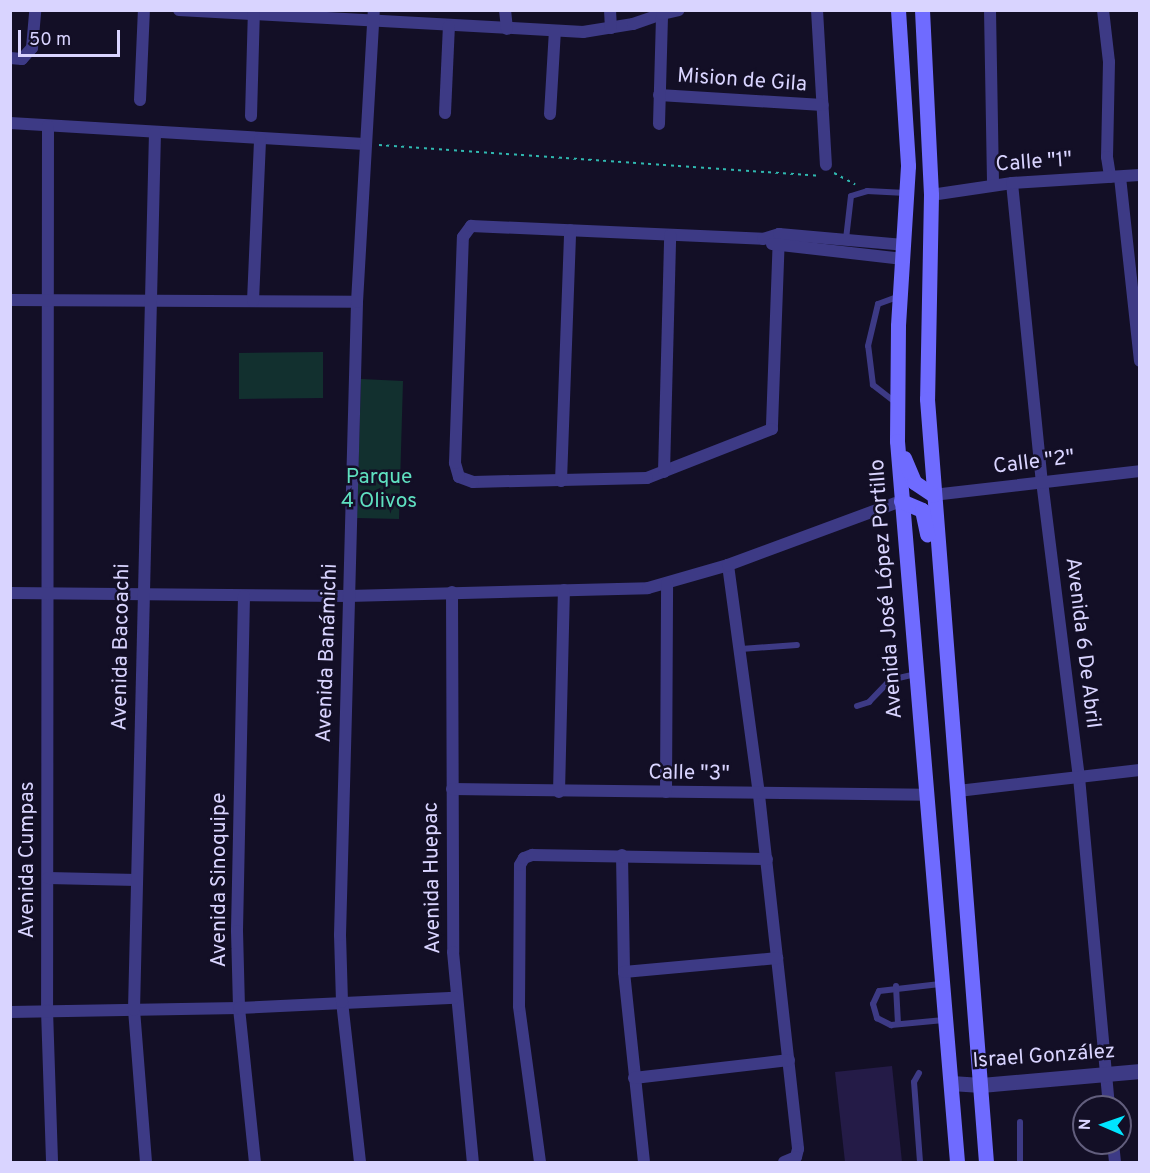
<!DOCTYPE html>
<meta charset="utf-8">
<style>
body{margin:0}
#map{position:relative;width:1150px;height:1173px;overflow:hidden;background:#130f26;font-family:Overpass,sans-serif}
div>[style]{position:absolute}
.green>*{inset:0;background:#12302f}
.building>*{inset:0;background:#241b47}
.path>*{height:2px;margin-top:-1px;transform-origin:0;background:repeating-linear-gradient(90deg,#2fb8b0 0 3px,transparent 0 7.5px)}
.service>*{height:6px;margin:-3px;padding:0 3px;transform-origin:3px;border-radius:3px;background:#3d3a85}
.minor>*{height:12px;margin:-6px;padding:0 6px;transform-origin:6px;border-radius:6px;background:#3d3a85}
.tertiary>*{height:15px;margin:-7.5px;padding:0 7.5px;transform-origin:7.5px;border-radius:7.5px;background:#3d3a85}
.secondary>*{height:15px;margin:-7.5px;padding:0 7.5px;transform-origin:7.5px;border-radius:7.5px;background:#6f6bff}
span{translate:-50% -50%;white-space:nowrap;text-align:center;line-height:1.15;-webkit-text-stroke:5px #130f26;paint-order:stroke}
.street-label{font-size:21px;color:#d9d4ff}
.park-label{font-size:21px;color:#5fe0c0}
.frame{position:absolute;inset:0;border:12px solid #d9d4ff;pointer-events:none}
.north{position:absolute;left:1072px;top:1095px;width:60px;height:60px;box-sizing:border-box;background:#130f26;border:2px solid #625e7d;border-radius:50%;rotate:272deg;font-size:16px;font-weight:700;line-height:24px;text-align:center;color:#d9d4ff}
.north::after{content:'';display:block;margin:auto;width:21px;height:27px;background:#00e5ff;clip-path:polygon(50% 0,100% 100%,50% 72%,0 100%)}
.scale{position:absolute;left:18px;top:30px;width:102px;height:27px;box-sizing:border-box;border:3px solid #d9d4ff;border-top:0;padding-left:8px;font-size:18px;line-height:21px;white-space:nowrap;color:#d9d4ff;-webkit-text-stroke:4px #130f26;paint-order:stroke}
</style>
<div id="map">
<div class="green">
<i style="clip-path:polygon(323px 352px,323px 398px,239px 399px,239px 353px)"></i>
<i style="clip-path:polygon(361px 379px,403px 381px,399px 519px,357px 518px)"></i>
</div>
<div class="building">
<i style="clip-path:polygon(892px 1066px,902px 1162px,845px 1162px,835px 1072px)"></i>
</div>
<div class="path">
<i style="left:379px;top:145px;width:441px;rotate:4deg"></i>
<i style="left:834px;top:173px;width:24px;rotate:28deg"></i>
</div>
<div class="service">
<i style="left:846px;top:239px;width:43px;rotate:-83.4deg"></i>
<i style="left:851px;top:196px;width:17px;rotate:-17deg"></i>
<i style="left:867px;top:191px;width:39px;rotate:3deg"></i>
<i style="left:895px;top:402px;width:28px;rotate:-142deg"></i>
<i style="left:873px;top:385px;width:39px;rotate:-97deg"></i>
<i style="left:868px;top:346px;width:43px;rotate:-76.6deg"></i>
<i style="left:878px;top:304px;width:23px;rotate:-20deg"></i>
<i style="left:741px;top:649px;width:56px;rotate:-4.1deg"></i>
<i style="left:857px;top:706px;width:13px;rotate:-18deg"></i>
<i style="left:869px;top:702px;width:30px;rotate:-46deg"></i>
<i style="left:890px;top:680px;width:26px;rotate:-13deg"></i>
<i style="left:940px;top:984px;width:61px;rotate:173.5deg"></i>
<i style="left:879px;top:991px;width:14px;rotate:115deg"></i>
<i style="left:873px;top:1004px;width:15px;rotate:74deg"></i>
<i style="left:877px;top:1018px;width:16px;rotate:27deg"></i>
<i style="left:891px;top:1025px;width:53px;rotate:-5.4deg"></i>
<i style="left:896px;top:986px;width:38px;rotate:87deg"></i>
<i style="left:919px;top:1073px;width:10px;rotate:119deg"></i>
<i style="left:914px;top:1082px;width:80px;rotate:85.7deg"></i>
<i style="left:1020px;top:1122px;width:40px;rotate:90deg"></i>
</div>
<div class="minor">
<i style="left:179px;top:10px;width:405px;rotate:3.1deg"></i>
<i style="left:583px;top:32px;width:51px;rotate:-9.1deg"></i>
<i style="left:633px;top:24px;width:31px;rotate:-19deg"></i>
<i style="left:662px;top:14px;width:4px;rotate:-76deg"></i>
<i style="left:505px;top:10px;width:19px;rotate:84deg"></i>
<i style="left:610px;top:10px;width:18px;rotate:87deg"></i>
<i style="left:817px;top:10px;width:155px;rotate:86.7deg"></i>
<i style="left:990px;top:10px;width:175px;rotate:89deg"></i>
<i style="left:1103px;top:10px;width:52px;rotate:83.4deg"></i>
<i style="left:1109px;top:62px;width:95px;rotate:91.2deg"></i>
<i style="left:1107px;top:157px;width:20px;rotate:81deg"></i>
<i style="left:10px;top:58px;width:12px;rotate:5deg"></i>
<i style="left:22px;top:59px;width:15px;rotate:-48deg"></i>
<i style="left:32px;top:48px;width:38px;rotate:-85deg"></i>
<i style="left:659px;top:95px;width:164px;rotate:3.5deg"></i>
<i style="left:140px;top:100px;width:90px;rotate:-87.5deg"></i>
<i style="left:445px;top:113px;width:87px;rotate:-87.4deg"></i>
<i style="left:550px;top:114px;width:83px;rotate:-86.6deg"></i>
<i style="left:251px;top:116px;width:106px;rotate:-88.4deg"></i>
<i style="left:10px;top:123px;width:355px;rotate:3.4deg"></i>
<i style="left:659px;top:124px;width:110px;rotate:-88.4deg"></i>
<i style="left:662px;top:14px;width:17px;rotate:-13deg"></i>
<i style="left:48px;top:126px;width:884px;rotate:90.06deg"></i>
<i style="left:47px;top:1010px;width:152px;rotate:88.1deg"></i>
<i style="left:1120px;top:177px;width:185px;rotate:83.8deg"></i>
<i style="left:1012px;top:183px;width:300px;rotate:84.3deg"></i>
<i style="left:1042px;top:481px;width:298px;rotate:82.9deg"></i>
<i style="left:1079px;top:777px;width:331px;rotate:84.8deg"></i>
<i style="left:931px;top:195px;width:82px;rotate:-8.4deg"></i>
<i style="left:1012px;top:183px;width:128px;rotate:-3.6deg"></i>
<i style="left:779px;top:234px;width:195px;rotate:92.1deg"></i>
<i style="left:772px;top:429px;width:134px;rotate:158.6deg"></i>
<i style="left:647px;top:478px;width:174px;rotate:178.7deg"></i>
<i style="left:473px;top:482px;width:15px;rotate:-160deg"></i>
<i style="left:459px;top:477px;width:15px;rotate:-106deg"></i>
<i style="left:455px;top:463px;width:226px;rotate:-88deg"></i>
<i style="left:463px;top:237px;width:14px;rotate:-54deg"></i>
<i style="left:471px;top:226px;width:292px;rotate:2.5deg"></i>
<i style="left:763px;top:239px;width:17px;rotate:-17deg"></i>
<i style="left:779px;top:234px;width:125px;rotate:5deg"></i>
<i style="left:772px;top:244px;width:132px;rotate:6.5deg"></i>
<i style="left:10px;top:300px;width:347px;rotate:0.3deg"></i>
<i style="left:253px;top:301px;width:162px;rotate:-87.5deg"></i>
<i style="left:664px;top:472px;width:237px;rotate:-88.5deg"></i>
<i style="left:561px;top:481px;width:251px;rotate:-87.9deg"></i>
<i style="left:933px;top:495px;width:208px;rotate:-6.6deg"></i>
<i style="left:728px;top:565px;width:232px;rotate:82.3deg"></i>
<i style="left:759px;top:795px;width:356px;rotate:83.7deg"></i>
<i style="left:798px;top:1149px;width:8px;rotate:104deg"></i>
<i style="left:796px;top:1157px;width:13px;rotate:157deg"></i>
<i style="left:452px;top:592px;width:360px;rotate:89.8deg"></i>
<i style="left:453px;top:952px;width:211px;rotate:84.6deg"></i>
<i style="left:10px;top:593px;width:338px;rotate:0.5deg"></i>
<i style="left:348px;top:596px;width:300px;rotate:-1.5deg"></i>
<i style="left:648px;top:588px;width:83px;rotate:-16deg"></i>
<i style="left:728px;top:565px;width:184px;rotate:-20.3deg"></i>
<i style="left:244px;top:596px;width:335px;rotate:91.2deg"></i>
<i style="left:237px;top:931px;width:77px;rotate:88.5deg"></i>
<i style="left:239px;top:1008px;width:155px;rotate:84.1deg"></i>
<i style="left:452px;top:789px;width:473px;rotate:0.7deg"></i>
<i style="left:958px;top:791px;width:183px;rotate:-6.6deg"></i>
<i style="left:559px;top:792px;width:202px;rotate:-88.6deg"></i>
<i style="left:666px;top:792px;width:209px;rotate:-89.7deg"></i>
<i style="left:622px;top:855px;width:117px;rotate:89deg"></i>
<i style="left:624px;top:972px;width:191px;rotate:84deg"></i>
<i style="left:48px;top:878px;width:89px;rotate:1.3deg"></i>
<i style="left:624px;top:972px;width:154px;rotate:-5.2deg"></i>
<i style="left:10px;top:1012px;width:229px;rotate:-1deg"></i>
<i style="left:239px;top:1008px;width:216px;rotate:-2.7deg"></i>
<i style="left:634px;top:1078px;width:156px;rotate:-6.6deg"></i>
<i style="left:1113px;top:1143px;width:19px;rotate:84deg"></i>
<i style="left:146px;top:1162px;width:152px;rotate:-94.5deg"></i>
<i style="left:134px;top:1010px;width:877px;rotate:-88.63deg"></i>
<i style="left:360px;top:1162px;width:161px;rotate:-96.4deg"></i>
<i style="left:342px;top:1002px;width:67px;rotate:-91.7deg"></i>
<i style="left:340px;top:935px;width:633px;rotate:-88.46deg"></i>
<i style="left:357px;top:302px;width:292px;rotate:-86.7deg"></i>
<i style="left:540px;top:1162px;width:157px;rotate:-97.7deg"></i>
<i style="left:519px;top:1006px;width:141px;rotate:-89.6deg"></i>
<i style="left:520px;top:865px;width:8px;rotate:-60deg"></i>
<i style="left:524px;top:858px;width:9px;rotate:-21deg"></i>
<i style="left:532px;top:855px;width:235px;rotate:1deg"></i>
</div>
<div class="tertiary">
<i style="left:951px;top:1083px;width:30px;rotate:4deg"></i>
<i style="left:981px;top:1085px;width:160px;rotate:-5deg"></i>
</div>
<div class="secondary">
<i style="left:898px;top:10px;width:156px;rotate:86.3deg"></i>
<i style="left:908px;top:166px;width:160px;rotate:93.6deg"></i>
<i style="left:898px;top:326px;width:115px;rotate:90.5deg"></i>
<i style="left:897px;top:441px;width:723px;rotate:85.24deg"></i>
<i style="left:922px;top:10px;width:185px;rotate:87.2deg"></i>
<i style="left:931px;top:195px;width:204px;rotate:91.1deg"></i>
<i style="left:927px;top:399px;width:765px;rotate:85.58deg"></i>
<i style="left:904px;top:458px;width:26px;rotate:67deg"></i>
<i style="left:914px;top:482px;width:23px;rotate:34deg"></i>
<i style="left:901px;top:501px;width:23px;rotate:23deg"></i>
<i style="left:922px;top:510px;width:25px;rotate:78deg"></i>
</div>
<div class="street-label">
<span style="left:742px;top:81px;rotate:4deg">Mision de Gila</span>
<span style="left:1034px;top:163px;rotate:-4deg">Calle "1"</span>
<span style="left:1034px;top:463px;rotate:-7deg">Calle "2"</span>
<span style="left:887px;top:589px;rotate:-94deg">Avenida José López Portillo</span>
<span style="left:1082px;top:643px;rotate:83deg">Avenida 6 De Abril</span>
<span style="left:122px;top:647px;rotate:-89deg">Avenida Bacoachi</span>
<span style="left:328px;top:653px;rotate:-88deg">Avenida Banámichi</span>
<span style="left:689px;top:774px;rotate:1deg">Calle "3"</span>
<span style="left:28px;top:860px;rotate:-90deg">Avenida Cumpas</span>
<span style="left:433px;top:878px;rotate:-91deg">Avenida Huepac</span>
<span style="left:220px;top:880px;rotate:-90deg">Avenida Sinoquipe</span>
<span style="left:1044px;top:1057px;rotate:-4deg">Israel González</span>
</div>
<div class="park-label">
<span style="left:379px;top:490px">Parque<br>4 Olivos</span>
</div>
<div class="frame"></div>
<div class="north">N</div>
<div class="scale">50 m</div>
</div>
